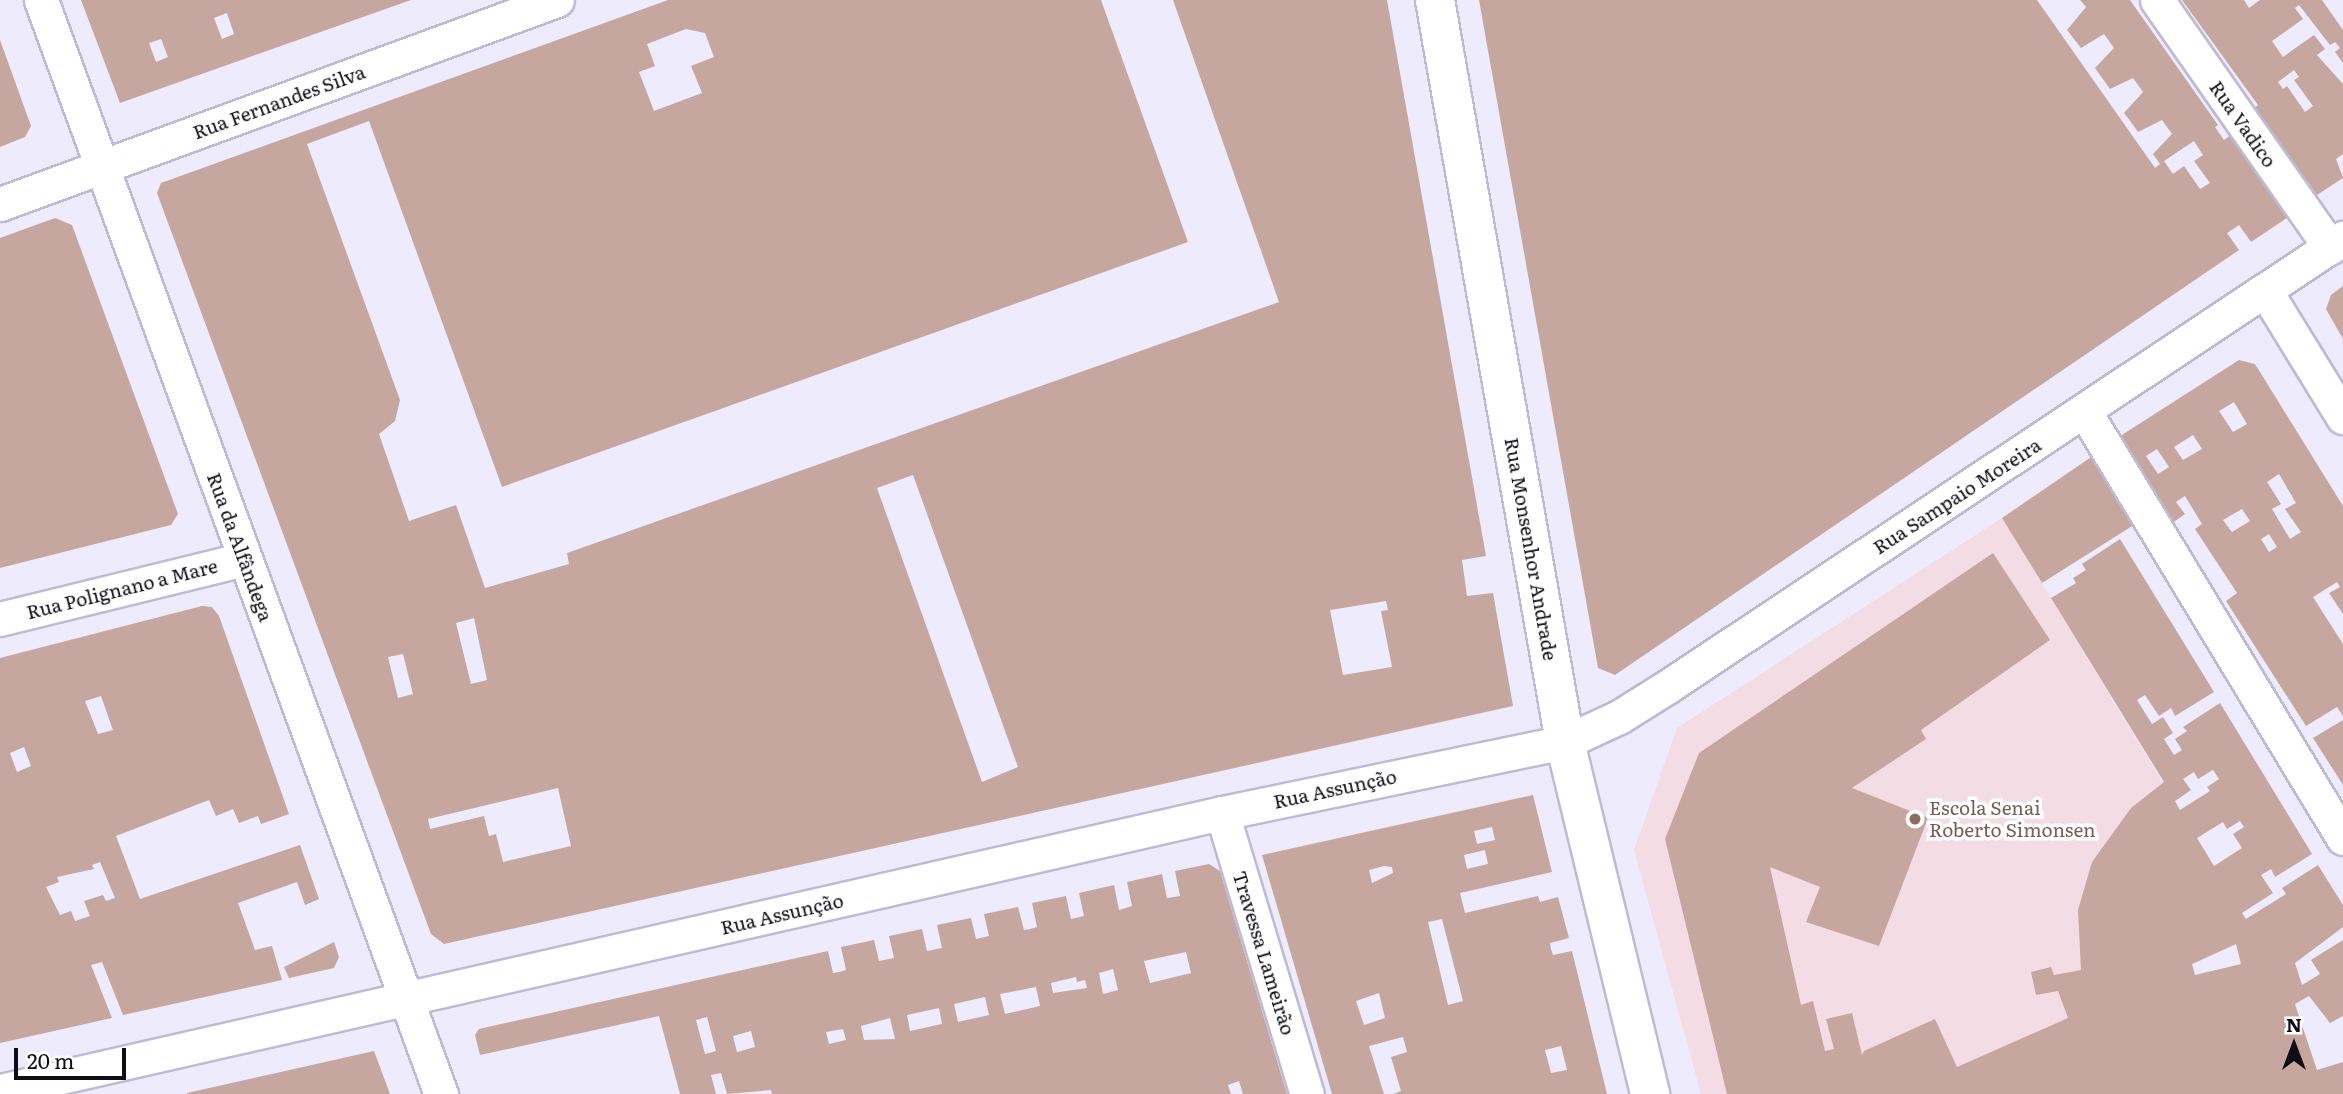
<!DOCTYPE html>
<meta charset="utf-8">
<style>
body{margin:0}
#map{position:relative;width:2343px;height:1094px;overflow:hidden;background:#edebfc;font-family:Literata,serif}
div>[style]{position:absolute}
.education>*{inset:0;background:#f4dce5}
.building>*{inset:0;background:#c6a79f}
.roads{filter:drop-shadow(2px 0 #bebad5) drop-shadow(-2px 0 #bebad5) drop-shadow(0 2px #bebad5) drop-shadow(0 -2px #bebad5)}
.street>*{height:33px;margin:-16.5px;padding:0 16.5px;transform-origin:16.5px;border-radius:16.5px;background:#fff}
.secondary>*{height:38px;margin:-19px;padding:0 19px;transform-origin:19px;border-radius:19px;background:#fff}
.dots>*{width:19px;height:19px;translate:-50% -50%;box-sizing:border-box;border:4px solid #fff;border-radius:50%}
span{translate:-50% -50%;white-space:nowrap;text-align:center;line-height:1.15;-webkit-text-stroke:7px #fff;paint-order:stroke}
.street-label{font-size:19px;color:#0f0d16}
.education-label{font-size:19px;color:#785e54}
.left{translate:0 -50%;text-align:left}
.north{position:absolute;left:2259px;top:1010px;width:70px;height:70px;-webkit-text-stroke:5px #fff;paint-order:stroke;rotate:0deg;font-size:19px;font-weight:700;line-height:28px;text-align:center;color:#0f0d16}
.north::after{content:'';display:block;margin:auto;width:24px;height:32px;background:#0f0d16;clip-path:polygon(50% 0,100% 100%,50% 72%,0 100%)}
.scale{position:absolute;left:14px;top:1048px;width:112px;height:32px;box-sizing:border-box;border:4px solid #0f0d16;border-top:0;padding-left:9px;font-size:21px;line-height:24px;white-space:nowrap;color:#0f0d16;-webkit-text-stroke:5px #fff;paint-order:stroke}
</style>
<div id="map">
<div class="education">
<i style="clip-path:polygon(2002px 518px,2256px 936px,1900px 1094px,1701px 1094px,1634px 850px,1677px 728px)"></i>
</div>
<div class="building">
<i style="clip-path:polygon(evenodd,81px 0,411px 0,120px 103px,81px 0,227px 13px,234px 34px,222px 39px,214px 18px,227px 13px,81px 0,161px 39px,168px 57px,156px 62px,149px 43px,161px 39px)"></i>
<i style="clip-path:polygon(evenodd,668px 0,1101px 0,1188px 242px,502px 487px,369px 121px,307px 144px,400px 400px,395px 421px,379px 434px,409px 521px,456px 505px,485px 588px,569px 564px,567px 553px,1279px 302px,1173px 0,1387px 0,1486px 556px,1462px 560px,1467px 596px,1493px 593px,1513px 706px,444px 944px,431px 934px,157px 193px,161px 183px,668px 0,686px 29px,705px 33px,714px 57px,691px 66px,702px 93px,654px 111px,639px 72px,655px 66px,647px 44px,686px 29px,668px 0,913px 475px,1018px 767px,982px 782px,877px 488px,913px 475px,668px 0,1386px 601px,1388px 610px,1381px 611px,1392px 667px,1343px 675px,1330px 610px,1386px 601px,668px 0,474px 618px,487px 680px,471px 684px,456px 623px,474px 618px,668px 0,403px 654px,413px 694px,398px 698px,388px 657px,403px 654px,668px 0,558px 788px,571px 846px,503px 862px,496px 834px,489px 836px,484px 816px,430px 829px,428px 819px,558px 788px)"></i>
<i style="clip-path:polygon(evenodd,1479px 0,2037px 0,2155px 168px,2160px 164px,2153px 154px,2172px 134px,2162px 120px,2138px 132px,2131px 122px,2124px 113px,2143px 92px,2133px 78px,2110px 89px,2095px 68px,2114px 48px,2104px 34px,2081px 48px,2067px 30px,2086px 7px,2080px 0,2130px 0,2218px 125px,2215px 127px,2224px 140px,2235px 132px,2290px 216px,2251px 242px,2239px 225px,2227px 233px,2239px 250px,1615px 675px,1598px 668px,1479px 0,2194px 141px,2203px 155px,2194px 161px,2210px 183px,2200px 189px,2184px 166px,2173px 174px,2164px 161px,2194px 141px)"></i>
<i style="clip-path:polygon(evenodd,2182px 0,2244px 0,2249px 8px,2260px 0,2322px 0,2343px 30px,2343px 63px,2335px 52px,2340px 48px,2335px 42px,2330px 45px,2299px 5px,2295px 8px,2303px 19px,2272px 41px,2283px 57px,2314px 35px,2325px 49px,2317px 55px,2343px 84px,2343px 154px,2336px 159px,2343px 178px,2317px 195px,2305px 178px,2298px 183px,2267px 138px,2274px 134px,2255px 108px,2258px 105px,2182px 0,2294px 70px,2299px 77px,2294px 80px,2313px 106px,2305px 112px,2287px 86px,2283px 89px,2278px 82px,2294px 70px)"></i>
<i style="clip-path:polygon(0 40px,31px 126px,25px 137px,0 147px)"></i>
<i style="clip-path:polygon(55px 218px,72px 225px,178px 514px,171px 525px,0 568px,0 238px)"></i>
<i style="clip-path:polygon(2343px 286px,2343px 339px,2326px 309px,2331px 295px)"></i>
<i style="clip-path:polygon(evenodd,2239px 360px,2255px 364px,2343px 506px,2343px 614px,2329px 593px,2340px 587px,2337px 582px,2313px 597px,2343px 644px,2343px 716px,2337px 707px,2306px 726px,2226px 601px,2237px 593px,2195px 529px,2202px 524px,2185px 496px,2176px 502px,2185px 514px,2168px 526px,2114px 440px,2239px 360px,2234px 402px,2247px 424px,2233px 432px,2219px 411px,2234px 402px,2239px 360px,2193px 435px,2202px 449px,2183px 460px,2174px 447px,2193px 435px,2239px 360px,2157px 449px,2169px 467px,2158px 474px,2146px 456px,2157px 449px,2239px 360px,2279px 474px,2296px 503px,2285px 509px,2301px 532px,2290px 539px,2272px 509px,2281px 504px,2267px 482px,2279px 474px,2239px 360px,2242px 509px,2250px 521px,2232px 532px,2223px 520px,2242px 509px,2239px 360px,2269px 534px,2277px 547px,2269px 552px,2261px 539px,2269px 534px)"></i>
<i style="clip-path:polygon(2100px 451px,2140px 521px,2042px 583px,2002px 518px)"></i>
<i style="clip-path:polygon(evenodd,2120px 539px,2214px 692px,2175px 716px,2171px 708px,2159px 716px,2145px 695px,2137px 700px,2152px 724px,2163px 717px,2173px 733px,2164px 739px,2174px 755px,2182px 750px,2175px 739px,2187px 731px,2183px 727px,2220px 703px,2312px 854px,2275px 877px,2271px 869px,2261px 875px,2273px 893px,2242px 913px,2246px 919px,2286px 894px,2282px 888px,2318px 865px,2343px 905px,2343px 927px,2295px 963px,2302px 985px,2320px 974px,2311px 960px,2343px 940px,2343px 1016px,2330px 1023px,2309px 996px,2295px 1004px,2317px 1070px,2343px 1062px,2343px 1094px,1727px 1094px,1665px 839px,1699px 753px,1993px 553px,2050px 640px,1921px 730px,1926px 739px,1852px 788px,1928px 818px,1879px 946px,1806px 922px,1820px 887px,1770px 867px,1801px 1005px,1813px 1001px,1825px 1051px,1834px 1049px,1826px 1019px,1852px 1013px,1862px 1055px,1864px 1051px,1935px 1019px,1957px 1067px,2068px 1018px,2058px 991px,2036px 995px,2031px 972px,2051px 967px,2054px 975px,2081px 970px,2078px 910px,2092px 862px,2131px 808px,2164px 782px,2051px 598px,2076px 583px,2073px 578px,2086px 570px,2082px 564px,2120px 539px,2213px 770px,2219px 779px,2207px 787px,2210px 791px,2180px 810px,2175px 801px,2191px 790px,2183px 779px,2194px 772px,2198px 779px,2213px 770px,2120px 539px,2240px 821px,2244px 827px,2233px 834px,2242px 848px,2214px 866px,2197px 838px,2223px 822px,2227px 829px,2240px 821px,2120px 539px,2236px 944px,2241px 964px,2195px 975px,2192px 964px,2236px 944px)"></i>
<i style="clip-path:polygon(evenodd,202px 606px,212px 607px,219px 616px,289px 814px,261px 824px,258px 816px,239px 823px,233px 809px,216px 816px,209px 800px,116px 836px,140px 899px,300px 845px,319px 899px,305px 905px,297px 882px,238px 903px,255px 950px,272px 946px,282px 980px,123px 1015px,102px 962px,91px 965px,112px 1018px,0 1043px,0 658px,202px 606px,101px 696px,113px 730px,98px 734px,85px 701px,101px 696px,202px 606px,24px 747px,31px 766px,17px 772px,10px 753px,24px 747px,202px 606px,100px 862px,115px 898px,106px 901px,103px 895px,84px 901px,90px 916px,75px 921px,71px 911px,60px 915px,46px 887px,59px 882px,57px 877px,94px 869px,92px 865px,100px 862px)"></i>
<i style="clip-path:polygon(2343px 720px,2343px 785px,2313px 738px)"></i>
<i style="clip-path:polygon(evenodd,1533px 795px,1552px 872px,1460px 893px,1465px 913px,1538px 896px,1540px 902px,1558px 897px,1569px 938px,1550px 943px,1551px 949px,1553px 955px,1572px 951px,1607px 1094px,1393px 1094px,1401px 1091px,1391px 1057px,1407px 1052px,1403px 1037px,1369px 1046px,1384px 1094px,1332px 1094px,1262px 855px,1533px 795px,1492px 827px,1495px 840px,1477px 844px,1474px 831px,1492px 827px,1533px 795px,1485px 850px,1488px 864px,1467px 869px,1464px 855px,1485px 850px,1533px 795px,1384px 866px,1392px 867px,1393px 873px,1372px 883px,1369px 870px,1384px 866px,1533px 795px,1442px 919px,1463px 1001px,1448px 1005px,1428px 922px,1442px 919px,1533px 795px,1379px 993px,1385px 1018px,1364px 1025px,1356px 1001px,1379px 993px,1533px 795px,1561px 1046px,1567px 1070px,1551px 1073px,1545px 1050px,1561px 1046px)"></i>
<i style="clip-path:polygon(evenodd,1209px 864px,1220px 871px,1287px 1094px,1243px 1094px,1239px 1081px,1228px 1085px,1231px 1094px,772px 1094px,771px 1090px,727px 1094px,721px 1073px,711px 1075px,716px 1094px,680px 1094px,659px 1016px,480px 1055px,475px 1035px,479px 1029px,828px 951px,833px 973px,839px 972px,846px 970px,841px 947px,874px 940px,879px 961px,894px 958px,889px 936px,922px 929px,927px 951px,942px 948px,937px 925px,971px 918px,976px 939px,989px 936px,984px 914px,1018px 907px,1024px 930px,1030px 929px,1037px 927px,1032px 903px,1066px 896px,1071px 919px,1084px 916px,1079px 893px,1114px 885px,1119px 910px,1132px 906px,1127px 882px,1162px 874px,1167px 898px,1180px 896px,1175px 871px,1209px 864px,1186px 952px,1191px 973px,1150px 983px,1144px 961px,1186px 952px,1209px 864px,1113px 969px,1118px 990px,1103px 994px,1099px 973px,1113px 969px,1209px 864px,1076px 977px,1077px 982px,1085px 980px,1087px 988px,1053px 993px,1051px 983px,1076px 977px,1209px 864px,1036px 987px,1040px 1006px,1005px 1014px,1000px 994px,1036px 987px,1209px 864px,985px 997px,989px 1015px,958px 1022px,954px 1004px,985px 997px,1209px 864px,939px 1008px,942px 1024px,910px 1031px,907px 1015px,939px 1008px,1209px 864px,707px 1017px,716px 1051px,705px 1054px,696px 1020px,707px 1017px,1209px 864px,890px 1018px,895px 1039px,864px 1040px,861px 1026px,890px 1018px,1209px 864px,843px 1029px,846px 1040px,829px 1044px,826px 1032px,843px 1029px,1209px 864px,751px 1031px,755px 1047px,737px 1052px,733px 1036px,751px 1031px)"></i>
<i style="clip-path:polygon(334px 942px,339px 957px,334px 968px,289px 978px,284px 967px)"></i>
<i style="clip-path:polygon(374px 1051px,390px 1094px,187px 1094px,187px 1093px)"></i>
</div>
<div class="roads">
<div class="street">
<i style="left:41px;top:0;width:1165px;rotate:69.92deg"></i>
<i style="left:2157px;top:0;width:302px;rotate:55deg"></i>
<i style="left:0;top:204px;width:593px;rotate:-20.12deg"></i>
<i style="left:2266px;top:292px;width:147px;rotate:58.4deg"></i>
<i style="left:2085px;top:412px;width:498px;rotate:58.8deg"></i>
<i style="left:0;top:619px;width:251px;rotate:-13.8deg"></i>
<i style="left:1222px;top:813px;width:294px;rotate:73.2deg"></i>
<i style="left:0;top:1091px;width:1253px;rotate:-12.82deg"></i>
<i style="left:1222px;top:813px;width:350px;rotate:-11.7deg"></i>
<i style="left:1565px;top:742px;width:60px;rotate:-24.8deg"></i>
<i style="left:1619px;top:717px;width:57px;rotate:-32deg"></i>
<i style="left:1667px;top:687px;width:812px;rotate:-33.59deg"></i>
</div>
<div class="secondary">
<i style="left:1435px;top:0;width:753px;rotate:80.06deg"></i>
<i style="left:1565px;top:742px;width:362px;rotate:76.4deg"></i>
</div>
</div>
<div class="dots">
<i style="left:1915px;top:819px;background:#8d6e63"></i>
</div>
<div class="street-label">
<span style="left:279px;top:102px;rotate:-20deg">Rua Fernandes Silva</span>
<span style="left:2243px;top:124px;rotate:55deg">Rua Vadico</span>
<span style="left:1957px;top:496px;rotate:-33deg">Rua Sampaio Moreira</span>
<span style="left:240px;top:547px;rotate:70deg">Rua da Alfândega</span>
<span style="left:1531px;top:549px;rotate:80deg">Rua Monsenhor Andrade</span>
<span style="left:122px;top:589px;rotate:-14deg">Rua Polignano a Mare</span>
<span style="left:1335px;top:789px;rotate:-12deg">Rua Assunção</span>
<span style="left:782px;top:914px;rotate:-13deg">Rua Assunção</span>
<span style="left:1264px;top:953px;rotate:73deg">Travessa Lameirão</span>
</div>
<div class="education-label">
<span class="left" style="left:1929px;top:819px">Escola Senai<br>Roberto Simonsen</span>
</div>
<div class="north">N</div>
<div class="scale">20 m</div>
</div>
